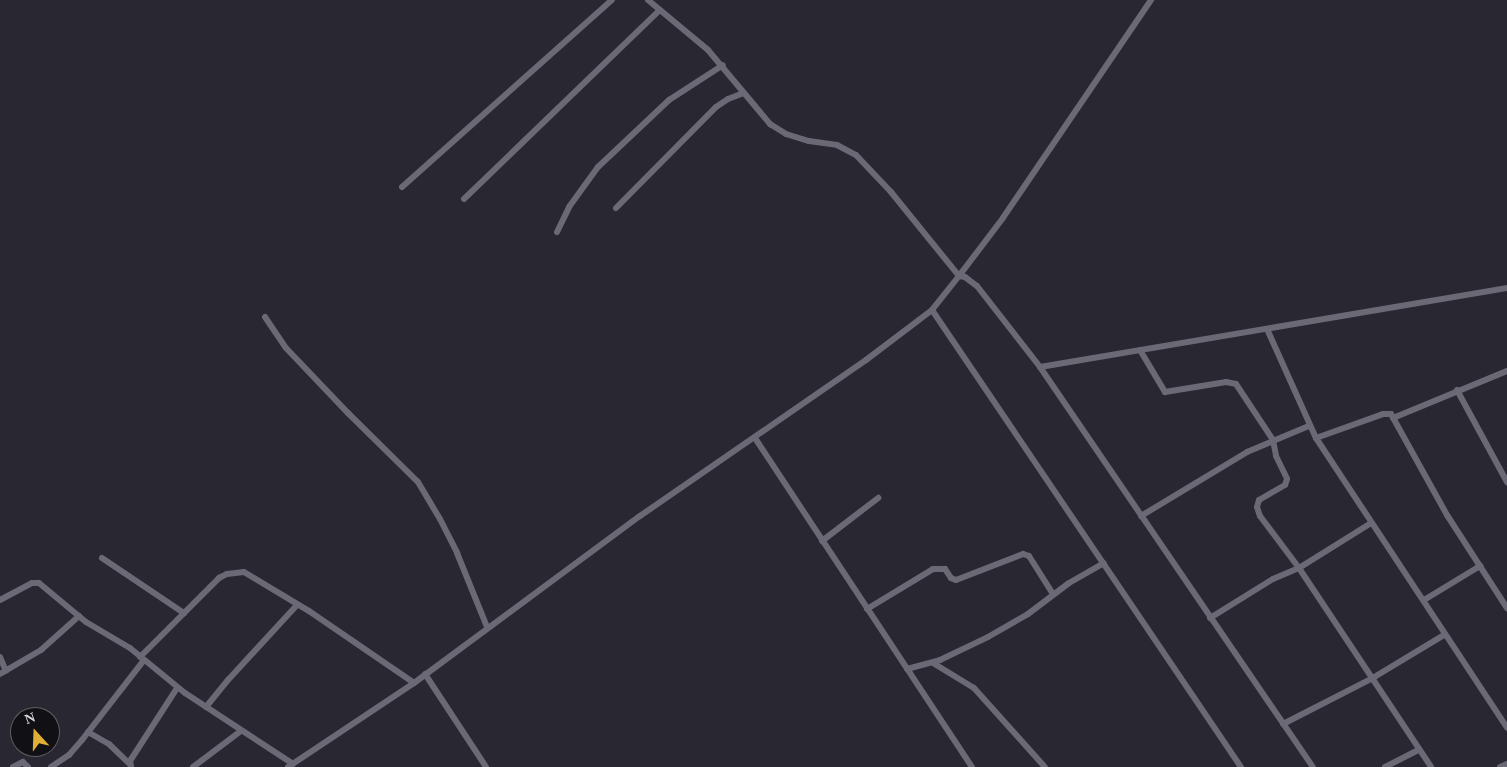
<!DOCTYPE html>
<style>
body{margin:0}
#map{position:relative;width:1507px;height:767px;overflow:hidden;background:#292731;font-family:Georgia,serif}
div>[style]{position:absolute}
.street>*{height:6px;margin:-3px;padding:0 3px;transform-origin:3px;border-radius:3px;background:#6b6975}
span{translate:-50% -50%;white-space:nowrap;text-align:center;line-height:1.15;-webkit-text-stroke:4px #111115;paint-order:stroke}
.north{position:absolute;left:10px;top:707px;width:50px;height:50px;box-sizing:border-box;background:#111115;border:1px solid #605f64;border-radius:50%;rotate:340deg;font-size:14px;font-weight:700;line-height:20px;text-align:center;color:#d6d5db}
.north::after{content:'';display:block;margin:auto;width:18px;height:22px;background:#e1af34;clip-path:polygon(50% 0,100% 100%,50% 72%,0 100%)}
</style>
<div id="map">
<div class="street">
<i style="left:648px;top:0;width:78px;rotate:39.8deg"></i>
<i style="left:708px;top:50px;width:97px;rotate:50deg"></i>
<i style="left:770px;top:124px;width:19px;rotate:32deg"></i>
<i style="left:786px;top:134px;width:24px;rotate:17deg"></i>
<i style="left:809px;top:141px;width:28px;rotate:8deg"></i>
<i style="left:837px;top:145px;width:21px;rotate:28deg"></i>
<i style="left:856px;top:155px;width:51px;rotate:46.6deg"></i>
<i style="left:891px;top:192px;width:108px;rotate:51deg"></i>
<i style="left:959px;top:276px;width:43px;rotate:128.5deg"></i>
<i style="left:932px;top:310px;width:552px;rotate:55.94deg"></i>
<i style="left:1151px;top:0;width:263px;rotate:124.2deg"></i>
<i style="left:1003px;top:218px;width:73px;rotate:127.2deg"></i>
<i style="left:959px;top:276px;width:6px;rotate:9deg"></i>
<i style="left:965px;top:277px;width:15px;rotate:37deg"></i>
<i style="left:977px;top:286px;width:103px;rotate:52.1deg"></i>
<i style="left:1040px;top:367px;width:484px;rotate:55.7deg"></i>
<i style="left:402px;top:187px;width:281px;rotate:-41.7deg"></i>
<i style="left:464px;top:199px;width:272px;rotate:-44deg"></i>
<i style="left:616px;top:208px;width:142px;rotate:-45.3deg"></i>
<i style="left:716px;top:107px;width:14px;rotate:-34deg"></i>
<i style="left:728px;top:99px;width:17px;rotate:-21deg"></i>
<i style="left:557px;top:232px;width:28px;rotate:-64deg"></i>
<i style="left:569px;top:207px;width:49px;rotate:-54.1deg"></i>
<i style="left:598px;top:167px;width:98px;rotate:-43.3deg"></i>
<i style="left:669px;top:100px;width:64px;rotate:-32.9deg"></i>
<i style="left:265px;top:317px;width:37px;rotate:56deg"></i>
<i style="left:286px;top:348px;width:90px;rotate:46.4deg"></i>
<i style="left:348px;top:413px;width:98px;rotate:44.6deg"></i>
<i style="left:418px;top:482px;width:43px;rotate:59.3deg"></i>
<i style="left:440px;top:519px;width:38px;rotate:63deg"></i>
<i style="left:457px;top:553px;width:80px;rotate:67.9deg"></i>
<i style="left:1267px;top:329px;width:120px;rotate:65.8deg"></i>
<i style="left:1316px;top:438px;width:347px;rotate:56.6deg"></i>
<i style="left:1140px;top:350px;width:49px;rotate:59.2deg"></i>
<i style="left:1165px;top:392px;width:62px;rotate:-9.3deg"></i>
<i style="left:1226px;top:382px;width:10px;rotate:11deg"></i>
<i style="left:1236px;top:384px;width:67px;rotate:56.5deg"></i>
<i style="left:1273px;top:440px;width:16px;rotate:79deg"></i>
<i style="left:1276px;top:456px;width:25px;rotate:64deg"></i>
<i style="left:1287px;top:479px;width:6px;rotate:108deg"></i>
<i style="left:1285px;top:485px;width:30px;rotate:150deg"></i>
<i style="left:1259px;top:500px;width:7px;rotate:106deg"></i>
<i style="left:1257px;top:507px;width:9px;rotate:72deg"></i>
<i style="left:1260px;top:516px;width:65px;rotate:53.1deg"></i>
<i style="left:1299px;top:568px;width:239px;rotate:56.4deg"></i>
<i style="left:1040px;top:367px;width:474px;rotate:-9.6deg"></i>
<i style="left:1457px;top:390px;width:105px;rotate:61.5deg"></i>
<i style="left:1393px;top:418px;width:123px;rotate:-22.4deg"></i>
<i style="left:755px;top:438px;width:394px;rotate:56.6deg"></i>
<i style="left:1316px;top:438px;width:71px;rotate:-19.7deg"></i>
<i style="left:1383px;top:414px;width:8px"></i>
<i style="left:1391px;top:414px;width:115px;rotate:61deg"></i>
<i style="left:1447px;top:515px;width:111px;rotate:57.2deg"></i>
<i style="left:1141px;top:516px;width:124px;rotate:-31.1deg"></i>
<i style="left:1247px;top:452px;width:67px;rotate:-22.8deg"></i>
<i style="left:822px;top:541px;width:71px;rotate:-37.5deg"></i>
<i style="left:102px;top:558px;width:99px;rotate:33.9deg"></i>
<i style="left:0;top:600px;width:36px;rotate:-28deg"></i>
<i style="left:32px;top:583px;width:7px"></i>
<i style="left:39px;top:583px;width:61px;rotate:39.7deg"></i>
<i style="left:86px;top:622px;width:51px;rotate:30.6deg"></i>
<i style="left:130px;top:648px;width:71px;rotate:39.3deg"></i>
<i style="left:185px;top:693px;width:129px;rotate:33.3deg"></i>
<i style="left:1424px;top:600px;width:66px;rotate:-31.3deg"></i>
<i style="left:867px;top:609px;width:77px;rotate:-31.2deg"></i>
<i style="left:933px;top:569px;width:12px"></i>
<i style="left:945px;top:569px;width:11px;rotate:56deg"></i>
<i style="left:951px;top:578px;width:5px;rotate:22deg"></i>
<i style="left:956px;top:580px;width:72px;rotate:-21.2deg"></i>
<i style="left:1023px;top:554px;width:6px;rotate:18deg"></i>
<i style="left:1029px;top:556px;width:45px;rotate:57.7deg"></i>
<i style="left:1210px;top:618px;width:74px;rotate:-31.8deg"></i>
<i style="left:1273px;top:579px;width:28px;rotate:-23deg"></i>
<i style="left:1299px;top:568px;width:85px;rotate:-32deg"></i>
<i style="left:0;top:657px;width:15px;rotate:67deg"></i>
<i style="left:140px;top:657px;width:112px;rotate:-45deg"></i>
<i style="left:219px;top:578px;width:9px;rotate:-27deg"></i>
<i style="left:227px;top:574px;width:17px;rotate:-7deg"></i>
<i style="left:244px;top:572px;width:76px;rotate:31deg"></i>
<i style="left:309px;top:611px;width:127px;rotate:34.4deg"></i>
<i style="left:933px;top:663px;width:48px;rotate:31.4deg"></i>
<i style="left:974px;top:688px;width:106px;rotate:48.1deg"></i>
<i style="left:907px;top:669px;width:34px;rotate:-15deg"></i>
<i style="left:940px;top:660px;width:53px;rotate:-25.6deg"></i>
<i style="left:988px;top:637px;width:46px;rotate:-29.9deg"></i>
<i style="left:1028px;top:614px;width:51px;rotate:-37.1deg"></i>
<i style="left:1069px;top:583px;width:40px;rotate:-29.7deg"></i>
<i style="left:0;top:674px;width:48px;rotate:-30.3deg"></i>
<i style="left:41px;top:650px;width:51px;rotate:-41.8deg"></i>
<i style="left:425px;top:674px;width:111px;rotate:56.7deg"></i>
<i style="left:206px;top:707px;width:35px;rotate:-51deg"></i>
<i style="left:228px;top:680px;width:102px;rotate:-47.4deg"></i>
<i style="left:1283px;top:724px;width:99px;rotate:-27.1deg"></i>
<i style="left:1371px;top:679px;width:85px;rotate:-31.1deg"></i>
<i style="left:88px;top:732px;width:24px;rotate:30deg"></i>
<i style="left:109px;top:744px;width:30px;rotate:44deg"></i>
<i style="left:13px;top:767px;width:11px;rotate:-27deg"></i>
<i style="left:23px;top:762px;width:7px;rotate:45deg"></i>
<i style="left:51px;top:767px;width:22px;rotate:-34deg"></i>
<i style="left:69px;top:755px;width:20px;rotate:-49deg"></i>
<i style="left:82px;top:740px;width:101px;rotate:-52.2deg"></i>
<i style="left:131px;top:767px;width:6px;rotate:-99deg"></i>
<i style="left:130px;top:761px;width:87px;rotate:-57.2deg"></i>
<i style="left:193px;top:767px;width:60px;rotate:-36.9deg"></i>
<i style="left:288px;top:767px;width:151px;rotate:-33.7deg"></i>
<i style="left:414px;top:683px;width:281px;rotate:-36.5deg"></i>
<i style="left:640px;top:516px;width:275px;rotate:-34.6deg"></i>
<i style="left:866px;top:360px;width:83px;rotate:-37.1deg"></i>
<i style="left:1385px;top:767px;width:38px;rotate:-27deg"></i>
<i style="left:1500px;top:767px;width:8px;rotate:-23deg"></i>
</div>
<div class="north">N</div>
</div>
